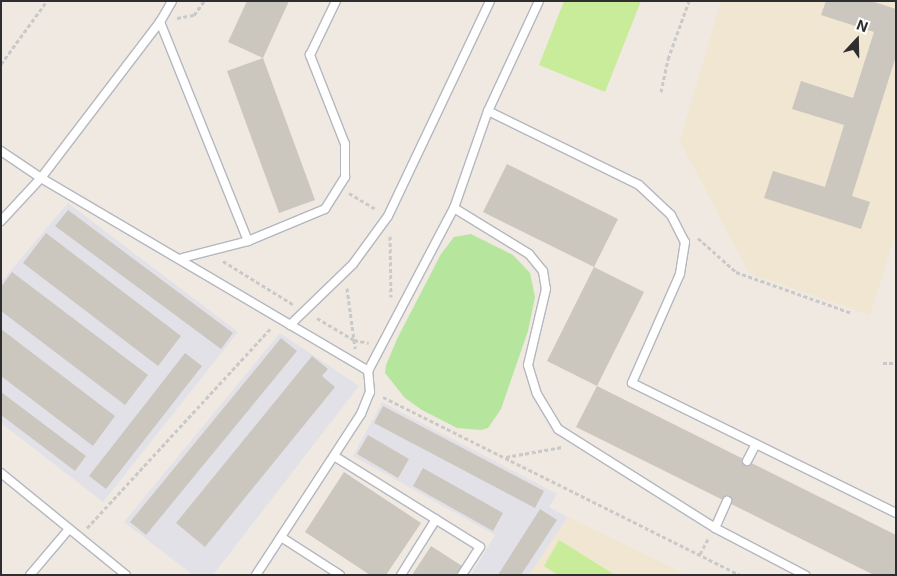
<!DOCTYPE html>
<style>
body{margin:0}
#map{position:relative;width:897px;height:576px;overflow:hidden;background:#efe9e1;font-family:Inter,sans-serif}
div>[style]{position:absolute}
.industrial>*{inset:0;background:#e3e1e8}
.education>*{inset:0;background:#f0e6d1}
.green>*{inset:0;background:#b6e59e}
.pitch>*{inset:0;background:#c9ec9a}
.building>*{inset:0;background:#cbc7bf}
.path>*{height:3px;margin-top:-1.5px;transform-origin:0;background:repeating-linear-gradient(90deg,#c9c9c9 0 4px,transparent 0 6.5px)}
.roads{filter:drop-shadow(1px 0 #b4b7c1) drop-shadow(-1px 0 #b4b7c1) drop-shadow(0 1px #b4b7c1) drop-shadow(0 -1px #b4b7c1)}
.lane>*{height:8px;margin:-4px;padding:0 4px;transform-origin:4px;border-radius:4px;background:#fff}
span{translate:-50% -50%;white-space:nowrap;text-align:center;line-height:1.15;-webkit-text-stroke:4px #fff;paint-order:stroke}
.frame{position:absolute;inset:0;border:2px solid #2e2e2e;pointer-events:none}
.north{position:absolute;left:832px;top:15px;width:50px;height:50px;-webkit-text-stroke:4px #fff;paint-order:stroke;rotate:21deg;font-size:14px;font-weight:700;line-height:20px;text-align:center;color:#2e2e2e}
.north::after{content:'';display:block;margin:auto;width:18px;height:22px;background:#2e2e2e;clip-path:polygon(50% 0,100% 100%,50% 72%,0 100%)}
</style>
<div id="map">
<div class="industrial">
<i style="clip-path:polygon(68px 203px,238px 332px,103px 502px,1px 423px,1px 282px)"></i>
<i style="clip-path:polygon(280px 333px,359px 386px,213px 575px,193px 575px,124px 522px)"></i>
<i style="clip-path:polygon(382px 402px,557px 494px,549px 507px,568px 517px,529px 575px,471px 575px,495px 535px,353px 456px)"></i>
</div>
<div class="education">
<i style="clip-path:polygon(721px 1px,896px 1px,896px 232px,870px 315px,749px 273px,680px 141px)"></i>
<i style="clip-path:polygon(568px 517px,687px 575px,529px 575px)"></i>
</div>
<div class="green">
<i style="clip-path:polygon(471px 234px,513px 255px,530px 273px,535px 297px,528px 331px,501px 409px,488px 428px,481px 430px,457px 428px,422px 410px,405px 398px,385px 373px,386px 365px,398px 337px,441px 254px,454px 237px)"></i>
</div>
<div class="pitch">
<i style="clip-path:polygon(564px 1px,641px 1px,605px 92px,539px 65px)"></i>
<i style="clip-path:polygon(559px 540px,615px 575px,558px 575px,544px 566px)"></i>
</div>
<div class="building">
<i style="clip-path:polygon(247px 1px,289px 1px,263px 58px,228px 42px)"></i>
<i style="clip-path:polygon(826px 1px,871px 1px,896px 9px,896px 56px,852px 196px,870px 202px,861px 229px,764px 198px,773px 171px,825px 187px,844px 125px,792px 109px,801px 81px,853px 98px,874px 32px,821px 15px)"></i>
<i style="clip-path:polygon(263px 58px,315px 200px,279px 213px,227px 71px)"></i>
<i style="clip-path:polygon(507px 164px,618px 219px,594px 267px,644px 292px,597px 386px,547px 361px,594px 267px,483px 212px)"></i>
<i style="clip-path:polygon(68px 210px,233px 333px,221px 349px,55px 226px)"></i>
<i style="clip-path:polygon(46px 233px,181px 336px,158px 366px,23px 263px)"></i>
<i style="clip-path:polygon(12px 272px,148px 375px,125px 405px,1px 311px,1px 287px)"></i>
<i style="clip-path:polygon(1px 329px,115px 416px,93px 446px,1px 376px)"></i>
<i style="clip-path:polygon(281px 338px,297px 351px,146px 535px,130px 522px)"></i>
<i style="clip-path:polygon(185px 353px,202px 366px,106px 489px,89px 476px)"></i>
<i style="clip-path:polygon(312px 356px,328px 369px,322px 376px,335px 387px,205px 547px,176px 523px)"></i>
<i style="clip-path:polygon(597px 386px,896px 535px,896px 575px,874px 575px,576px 427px)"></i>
<i style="clip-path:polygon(1px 392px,86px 456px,75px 471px,1px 415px)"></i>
<i style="clip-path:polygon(383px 406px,544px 491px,535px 508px,374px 423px)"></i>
<i style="clip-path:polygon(368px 435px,409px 459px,398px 478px,357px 454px)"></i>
<i style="clip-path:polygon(423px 468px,503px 513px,493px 531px,413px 486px)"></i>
<i style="clip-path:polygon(344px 472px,421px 523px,386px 575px,370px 575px,305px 532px)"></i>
<i style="clip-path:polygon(540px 509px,557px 520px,521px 575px,498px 575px)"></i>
<i style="clip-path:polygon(431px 546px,462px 566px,456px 575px,412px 575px)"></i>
</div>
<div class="path">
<i style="left:177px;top:18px;width:17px;rotate:-10deg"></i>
<i style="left:194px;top:15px;width:17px;rotate:-54deg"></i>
<i style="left:1px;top:64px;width:78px;rotate:-53.9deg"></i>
<i style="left:661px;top:92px;width:34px;rotate:-78deg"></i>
<i style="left:668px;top:59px;width:62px;rotate:-70.1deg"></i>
<i style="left:349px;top:193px;width:31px;rotate:31deg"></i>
<i style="left:390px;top:236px;width:61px;rotate:89.1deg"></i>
<i style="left:698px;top:238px;width:51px;rotate:41.8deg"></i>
<i style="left:736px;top:272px;width:123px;rotate:19.5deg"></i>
<i style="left:223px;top:261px;width:84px;rotate:31.8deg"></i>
<i style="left:347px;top:288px;width:61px;rotate:82.4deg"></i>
<i style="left:317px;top:318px;width:43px;rotate:30.7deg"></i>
<i style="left:354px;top:340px;width:15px;rotate:11deg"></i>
<i style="left:895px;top:324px;width:1px"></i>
<i style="left:883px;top:363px;width:13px"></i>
<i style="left:383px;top:397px;width:399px;rotate:26.5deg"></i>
<i style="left:506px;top:457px;width:57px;rotate:-10.1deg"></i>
<i style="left:87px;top:528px;width:272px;rotate:-47.4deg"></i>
<i style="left:700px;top:554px;width:17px;rotate:-62deg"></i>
</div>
<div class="roads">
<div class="lane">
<i style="left:160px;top:22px;width:236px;rotate:68.1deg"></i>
<i style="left:488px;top:111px;width:168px;rotate:26.1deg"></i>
<i style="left:639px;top:185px;width:44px;rotate:43.2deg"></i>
<i style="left:671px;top:215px;width:30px;rotate:63deg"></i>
<i style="left:685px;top:242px;width:32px;rotate:99deg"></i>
<i style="left:680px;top:274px;width:119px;rotate:113.8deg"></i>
<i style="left:632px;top:383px;width:294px;rotate:26.2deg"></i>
<i style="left:1px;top:151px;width:48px;rotate:34deg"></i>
<i style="left:41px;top:178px;width:380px;rotate:30.5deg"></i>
<i style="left:454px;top:208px;width:88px;rotate:31.5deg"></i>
<i style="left:529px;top:254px;width:22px;rotate:51deg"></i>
<i style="left:543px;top:271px;width:18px;rotate:81deg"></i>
<i style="left:546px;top:289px;width:78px;rotate:103.3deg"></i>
<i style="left:528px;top:365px;width:30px;rotate:73deg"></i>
<i style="left:537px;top:394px;width:41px;rotate:59deg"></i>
<i style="left:558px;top:429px;width:186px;rotate:32.2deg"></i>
<i style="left:715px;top:528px;width:102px;rotate:27.6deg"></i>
<i style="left:1px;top:221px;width:59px;rotate:-47.1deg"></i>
<i style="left:41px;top:178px;width:196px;rotate:-52.7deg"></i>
<i style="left:160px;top:22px;width:24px;rotate:-60deg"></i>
<i style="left:182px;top:258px;width:68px;rotate:-14.4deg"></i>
<i style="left:248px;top:241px;width:83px;rotate:-22.6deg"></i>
<i style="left:325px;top:209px;width:38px;rotate:-58deg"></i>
<i style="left:345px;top:177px;width:33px;rotate:-90deg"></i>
<i style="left:345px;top:144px;width:96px;rotate:-111.5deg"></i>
<i style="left:310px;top:55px;width:60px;rotate:-64.3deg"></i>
<i style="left:290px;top:325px;width:88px;rotate:-44.1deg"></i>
<i style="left:353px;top:264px;width:59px;rotate:-53.9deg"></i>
<i style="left:388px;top:216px;width:238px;rotate:-64.6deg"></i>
<i style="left:334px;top:456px;width:172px;rotate:31.9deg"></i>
<i style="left:480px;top:547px;width:33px;rotate:123deg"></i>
<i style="left:747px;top:461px;width:19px;rotate:-62deg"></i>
<i style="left:1px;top:473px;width:161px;rotate:39.2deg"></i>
<i style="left:715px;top:528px;width:30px;rotate:-66deg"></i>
<i style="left:281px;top:537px;width:70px;rotate:32.8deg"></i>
<i style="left:30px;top:575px;width:60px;rotate:-49.7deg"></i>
<i style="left:256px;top:575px;width:192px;rotate:-56.9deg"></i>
<i style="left:361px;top:414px;width:24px;rotate:-68deg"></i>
<i style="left:370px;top:392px;width:21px;rotate:-95deg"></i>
<i style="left:368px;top:371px;width:184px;rotate:-62.2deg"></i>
<i style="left:454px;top:208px;width:103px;rotate:-70.7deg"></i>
<i style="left:488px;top:111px;width:121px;rotate:-65.1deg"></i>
<i style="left:401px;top:575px;width:66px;rotate:-58deg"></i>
</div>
</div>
<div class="frame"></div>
<div class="north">N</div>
</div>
